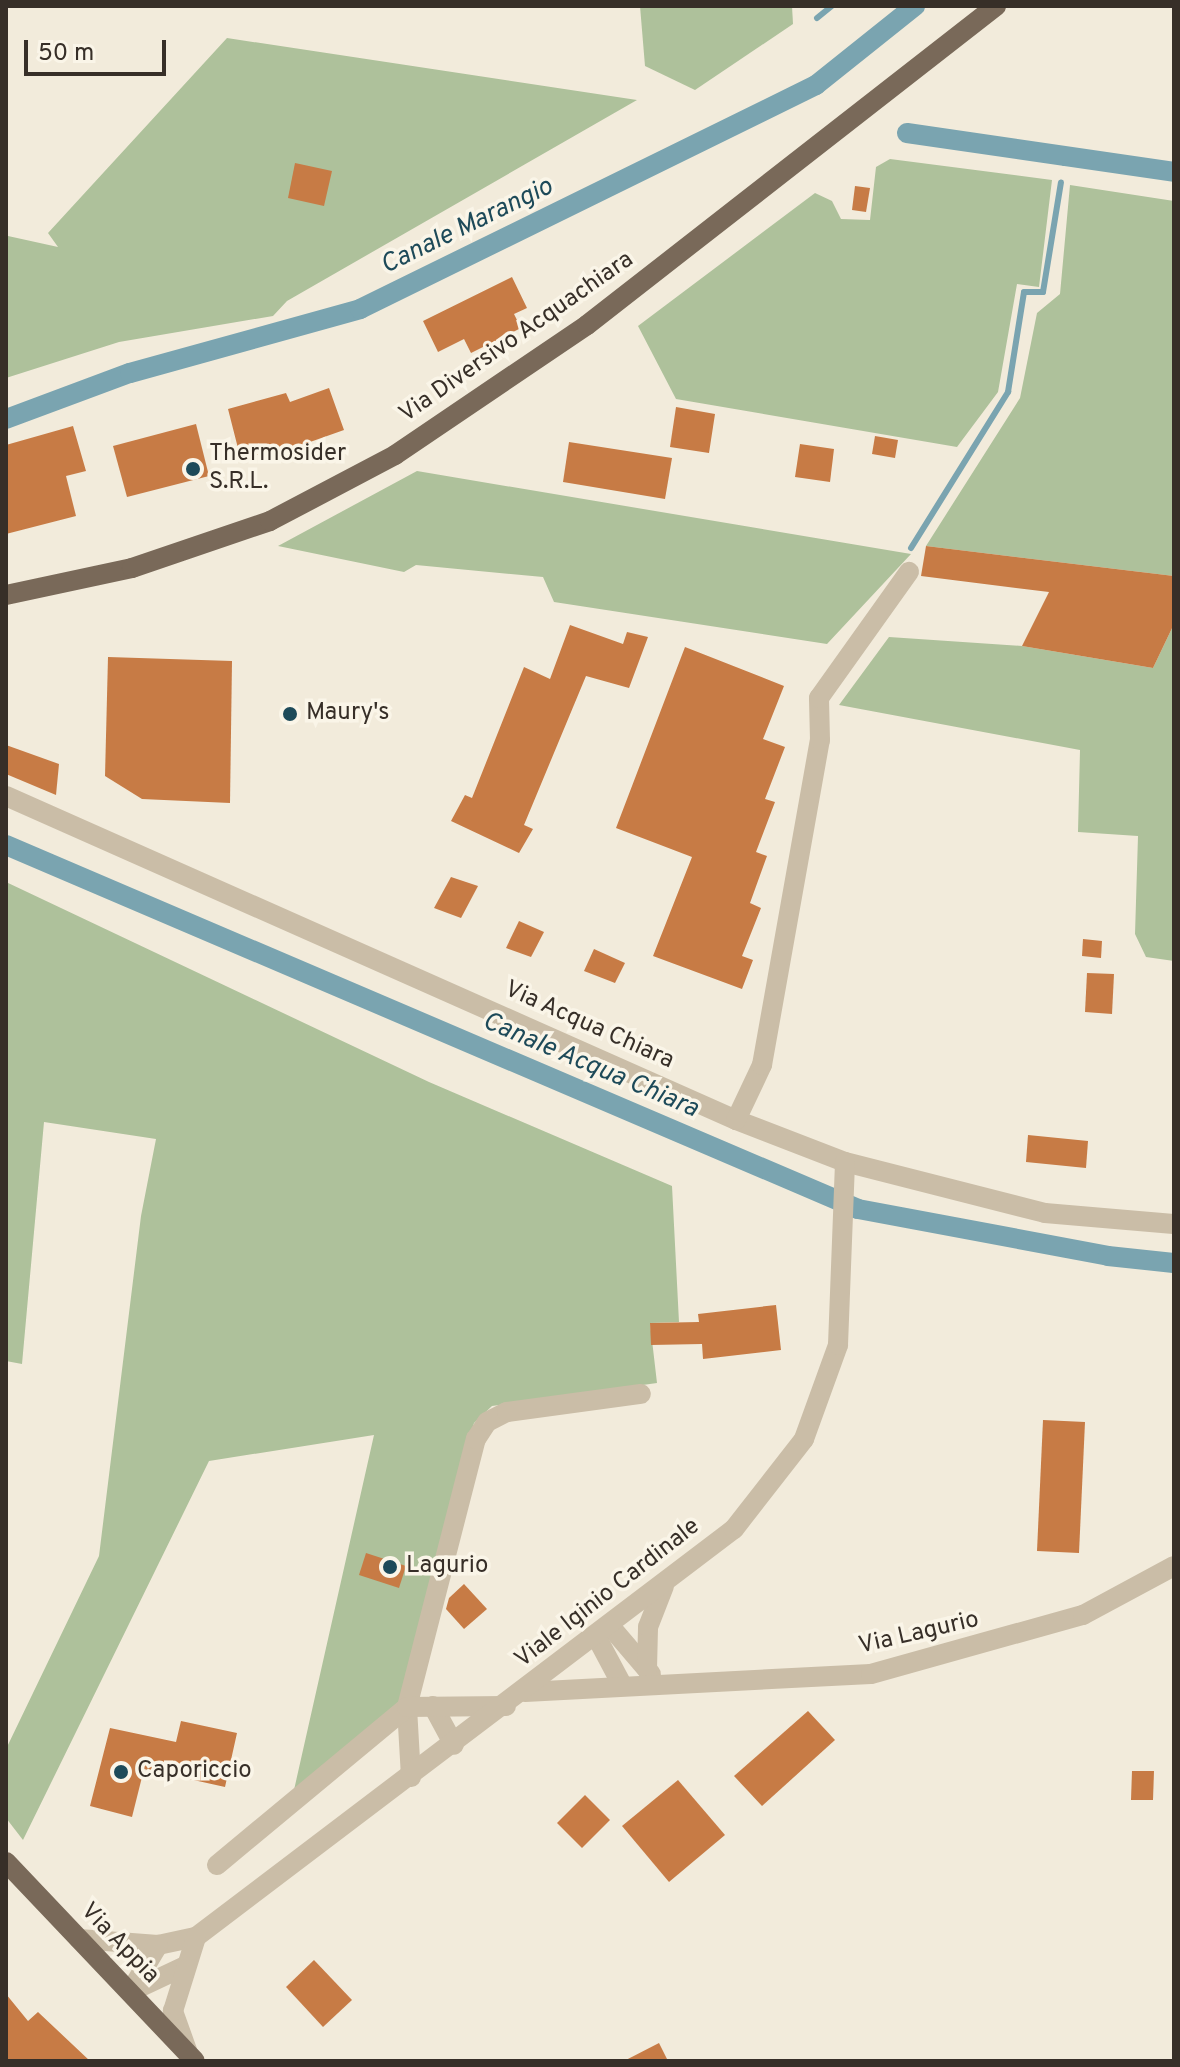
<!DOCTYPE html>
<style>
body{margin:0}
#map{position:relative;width:1180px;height:2067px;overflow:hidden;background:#f2ebdb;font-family:Overpass,sans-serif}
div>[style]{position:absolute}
.green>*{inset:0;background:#aec19b}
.stream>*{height:6px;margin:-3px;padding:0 3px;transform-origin:3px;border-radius:3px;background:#7aa4b0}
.canal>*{height:20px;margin:-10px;padding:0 10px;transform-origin:10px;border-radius:10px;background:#7aa4b0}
.building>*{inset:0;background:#c77b45}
.minor>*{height:20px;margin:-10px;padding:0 10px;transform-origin:10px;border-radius:10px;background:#cabda7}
.major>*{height:20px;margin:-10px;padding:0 10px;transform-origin:10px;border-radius:10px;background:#796959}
.dots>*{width:22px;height:22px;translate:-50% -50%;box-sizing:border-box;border:4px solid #faf5e8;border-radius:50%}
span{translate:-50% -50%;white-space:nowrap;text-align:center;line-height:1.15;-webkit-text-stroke:7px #faf5e8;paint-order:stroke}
.street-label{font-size:24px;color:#372f28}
.poi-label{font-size:24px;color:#372f28}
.left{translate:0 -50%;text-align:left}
.water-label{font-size:26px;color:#1d4a59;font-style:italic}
.frame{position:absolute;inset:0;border:8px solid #372f28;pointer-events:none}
.scale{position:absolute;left:24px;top:40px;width:142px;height:36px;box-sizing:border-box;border:4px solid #372f28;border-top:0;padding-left:10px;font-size:24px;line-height:28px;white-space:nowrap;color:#372f28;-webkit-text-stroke:6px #faf5e8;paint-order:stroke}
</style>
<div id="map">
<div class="green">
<i style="clip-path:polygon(640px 6px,792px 6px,793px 24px,695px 90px,645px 66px)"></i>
<i style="clip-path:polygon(227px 38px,637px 100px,287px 301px,273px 316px,119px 342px,6px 378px,8px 236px,58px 247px,48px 233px)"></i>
<i style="clip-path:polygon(890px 159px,1052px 180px,1039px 287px,1017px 284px,998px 392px,957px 447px,676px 399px,638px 326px,815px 193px,832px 201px,841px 219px,870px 220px,876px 167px)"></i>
<i style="clip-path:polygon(1070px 185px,1174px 201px,1174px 576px,926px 546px,1020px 398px,1037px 313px,1060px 294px)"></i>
<i style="clip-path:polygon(417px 471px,911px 554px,827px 644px,554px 602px,543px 577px,416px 565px,404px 572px,278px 546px)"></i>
<i style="clip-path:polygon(1174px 624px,1174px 961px,1146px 957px,1135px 934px,1138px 836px,1078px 832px,1080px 750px,839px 705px,889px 637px,1022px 646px,1153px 668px)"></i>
<i style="clip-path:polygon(6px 882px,429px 1082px,672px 1186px,679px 1322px,650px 1323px,657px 1383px,492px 1406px,474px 1423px,401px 1700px,294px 1790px,374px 1435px,209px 1461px,23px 1840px,6px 1818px,6px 1749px,99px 1556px,141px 1216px,156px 1139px,44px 1122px,22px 1364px,6px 1361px)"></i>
</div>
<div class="stream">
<i style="left:817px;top:18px;width:19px;rotate:-39deg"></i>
<i style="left:1064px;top:163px;width:7px;rotate:-82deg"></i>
<i style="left:911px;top:548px;width:184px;rotate:-58.1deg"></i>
<i style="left:1008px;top:392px;width:101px;rotate:-80.9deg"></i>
<i style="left:1024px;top:292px;width:19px"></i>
<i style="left:1043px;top:292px;width:111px;rotate:-80.7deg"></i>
</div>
<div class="canal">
<i style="left:907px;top:133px;width:270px;rotate:8.3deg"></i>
<i style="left:6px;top:419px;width:132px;rotate:-20.4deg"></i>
<i style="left:130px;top:373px;width:239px;rotate:-15.5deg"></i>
<i style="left:360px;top:309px;width:508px;rotate:-26.16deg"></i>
<i style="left:816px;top:85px;width:127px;rotate:-38.6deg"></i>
<i style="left:6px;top:845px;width:926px;rotate:23.13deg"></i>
<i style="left:858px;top:1209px;width:254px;rotate:10.6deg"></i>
<i style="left:1108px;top:1256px;width:66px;rotate:6.1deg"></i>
</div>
<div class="building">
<i style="clip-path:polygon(295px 163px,332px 171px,324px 206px,288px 198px)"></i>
<i style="clip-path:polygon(855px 186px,870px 188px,866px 212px,852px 210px)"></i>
<i style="clip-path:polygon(512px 277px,527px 308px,514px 314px,521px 328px,471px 353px,464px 339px,438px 352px,423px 321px)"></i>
<i style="clip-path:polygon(329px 388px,344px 430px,262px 459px,260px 454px,241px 460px,228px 409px,286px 393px,290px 402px)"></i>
<i style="clip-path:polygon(676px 407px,715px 414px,709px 453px,670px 447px)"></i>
<i style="clip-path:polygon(196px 424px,209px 476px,127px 497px,113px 446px)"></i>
<i style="clip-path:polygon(73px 426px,86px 471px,66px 476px,76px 516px,6px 534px,6px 445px)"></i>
<i style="clip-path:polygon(875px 436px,898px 440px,895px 458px,872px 454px)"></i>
<i style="clip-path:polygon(569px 442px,672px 458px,665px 499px,563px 482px)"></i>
<i style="clip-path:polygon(800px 444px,834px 449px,830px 482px,795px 477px)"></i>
<i style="clip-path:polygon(926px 546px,1174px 576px,1174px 624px,1153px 668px,1022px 646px,1049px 592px,921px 576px)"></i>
<i style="clip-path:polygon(570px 625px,623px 644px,627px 632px,648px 637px,629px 688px,586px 676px,524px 825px,533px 829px,519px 853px,451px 821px,465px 795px,472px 798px,524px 667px,550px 679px)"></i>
<i style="clip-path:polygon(685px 647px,784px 686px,763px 739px,785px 747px,765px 799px,775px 802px,756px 852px,767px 856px,750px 903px,761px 908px,742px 956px,753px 960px,742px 989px,653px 956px,692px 857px,616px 828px)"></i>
<i style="clip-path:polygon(108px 657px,232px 661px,230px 803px,142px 799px,105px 776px)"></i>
<i style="clip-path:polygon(6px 745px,59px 764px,56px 795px,6px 774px)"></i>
<i style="clip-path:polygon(451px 877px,478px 886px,461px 918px,434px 908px)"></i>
<i style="clip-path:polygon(519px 921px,544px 932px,531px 957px,506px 948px)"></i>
<i style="clip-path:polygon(1083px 939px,1102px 941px,1101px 958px,1082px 956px)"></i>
<i style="clip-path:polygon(594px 949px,625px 963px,615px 983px,584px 971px)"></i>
<i style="clip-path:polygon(1087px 973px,1114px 974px,1112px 1014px,1085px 1012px)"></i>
<i style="clip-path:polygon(1028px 1135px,1088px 1141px,1086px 1168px,1026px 1162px)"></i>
<i style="clip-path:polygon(776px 1305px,781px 1350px,703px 1359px,702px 1344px,651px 1345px,650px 1323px,699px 1322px,698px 1314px)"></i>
<i style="clip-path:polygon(1043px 1420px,1085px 1422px,1079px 1553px,1037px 1551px)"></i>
<i style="clip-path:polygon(366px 1553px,406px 1566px,399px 1588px,359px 1575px)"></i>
<i style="clip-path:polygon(464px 1584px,487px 1609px,464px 1629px,446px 1609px,449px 1598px)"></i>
<i style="clip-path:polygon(808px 1711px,835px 1740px,762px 1806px,734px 1776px)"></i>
<i style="clip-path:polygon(181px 1721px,237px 1733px,225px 1787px,144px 1769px,132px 1817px,90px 1806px,110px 1728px,176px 1742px)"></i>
<i style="clip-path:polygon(1132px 1771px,1154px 1771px,1153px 1800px,1131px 1800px)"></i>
<i style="clip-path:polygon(678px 1780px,725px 1835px,669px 1882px,622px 1826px)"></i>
<i style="clip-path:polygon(585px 1795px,610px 1820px,582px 1848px,557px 1823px)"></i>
<i style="clip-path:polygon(314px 1960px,352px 2000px,323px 2027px,286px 1987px)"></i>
<i style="clip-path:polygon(6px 1994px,28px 2021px,38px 2012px,90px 2061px,6px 2061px)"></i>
<i style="clip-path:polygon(659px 2043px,668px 2061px,624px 2061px)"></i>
</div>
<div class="minor">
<i style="left:6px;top:796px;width:799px;rotate:23.93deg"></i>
<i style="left:736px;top:1120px;width:117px;rotate:21.1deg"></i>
<i style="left:845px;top:1162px;width:206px;rotate:14.3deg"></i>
<i style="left:1045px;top:1213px;width:129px;rotate:4.9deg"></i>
<i style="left:736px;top:1120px;width:61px;rotate:-64.7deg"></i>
<i style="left:762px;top:1065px;width:330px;rotate:-79.9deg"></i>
<i style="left:820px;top:740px;width:42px;rotate:-91.4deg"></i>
<i style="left:819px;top:698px;width:155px;rotate:-54.5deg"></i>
<i style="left:610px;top:1626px;width:63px;rotate:49.5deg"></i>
<i style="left:596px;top:1636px;width:55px;rotate:62deg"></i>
<i style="left:647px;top:1669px;width:42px;rotate:-88.6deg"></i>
<i style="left:648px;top:1627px;width:44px;rotate:-68.7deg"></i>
<i style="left:525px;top:1692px;width:346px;rotate:-3deg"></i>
<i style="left:871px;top:1674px;width:220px;rotate:-15.6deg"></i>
<i style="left:1083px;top:1615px;width:103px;rotate:-28.3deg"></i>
<i style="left:433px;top:1706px;width:44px;rotate:61.7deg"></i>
<i style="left:411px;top:1777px;width:70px;rotate:-93.3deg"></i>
<i style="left:407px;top:1707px;width:277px;rotate:-75.6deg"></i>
<i style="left:476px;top:1439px;width:20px;rotate:-57deg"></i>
<i style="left:487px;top:1422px;width:22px;rotate:-27deg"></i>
<i style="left:507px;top:1412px;width:135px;rotate:-7.7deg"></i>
<i style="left:217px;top:1865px;width:247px;rotate:-39.7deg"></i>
<i style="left:407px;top:1707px;width:99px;rotate:-0.6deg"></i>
<i style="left:79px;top:1939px;width:79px;rotate:4.3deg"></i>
<i style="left:158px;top:1945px;width:39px;rotate:-12deg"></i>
<i style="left:196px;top:1937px;width:675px;rotate:-37.18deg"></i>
<i style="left:734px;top:1529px;width:114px;rotate:-52.1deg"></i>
<i style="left:804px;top:1439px;width:100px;rotate:-70.1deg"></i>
<i style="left:838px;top:1345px;width:183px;rotate:-87.8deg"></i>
<i style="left:130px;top:1992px;width:61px;rotate:-25.3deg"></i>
<i style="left:130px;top:1992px;width:55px;rotate:-59.2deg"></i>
<i style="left:188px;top:2053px;width:45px;rotate:-109.7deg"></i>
<i style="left:173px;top:2011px;width:77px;rotate:-72.7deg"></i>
</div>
<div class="major">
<i style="left:6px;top:595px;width:129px;rotate:-12.1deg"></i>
<i style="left:132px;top:568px;width:146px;rotate:-18.8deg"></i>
<i style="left:270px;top:521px;width:141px;rotate:-27.8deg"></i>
<i style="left:395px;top:455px;width:232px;rotate:-34.1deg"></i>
<i style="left:587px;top:325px;width:519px;rotate:-37.95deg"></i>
<i style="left:6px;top:1862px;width:274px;rotate:46.5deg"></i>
</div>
<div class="dots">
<i style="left:193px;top:469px;background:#1d4a59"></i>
<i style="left:290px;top:714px;background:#1d4a59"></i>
<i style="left:390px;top:1567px;background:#1d4a59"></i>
<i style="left:121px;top:1772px;background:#1d4a59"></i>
</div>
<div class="street-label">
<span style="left:517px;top:338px;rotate:-35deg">Via Diversivo Acquachiara</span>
<span style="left:589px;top:1026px;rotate:24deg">Via Acqua Chiara</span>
<span style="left:608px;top:1594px;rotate:-38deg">Viale Iginio Cardinale</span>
<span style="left:919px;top:1634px;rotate:-13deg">Via Lagurio</span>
<span style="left:119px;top:1944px;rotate:46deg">Via Appia</span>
</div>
<div class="poi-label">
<span class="left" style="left:209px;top:469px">Thermosider<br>S.R.L.</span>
<span class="left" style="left:306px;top:714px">Maury's</span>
<span class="left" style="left:406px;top:1567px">Lagurio</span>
<span class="left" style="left:137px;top:1772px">Caporiccio</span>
</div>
<div class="water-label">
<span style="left:467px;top:227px;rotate:-26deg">Canale Marangio</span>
<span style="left:590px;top:1066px;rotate:23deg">Canale Acqua Chiara</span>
</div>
<div class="frame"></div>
<div class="scale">50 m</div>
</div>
